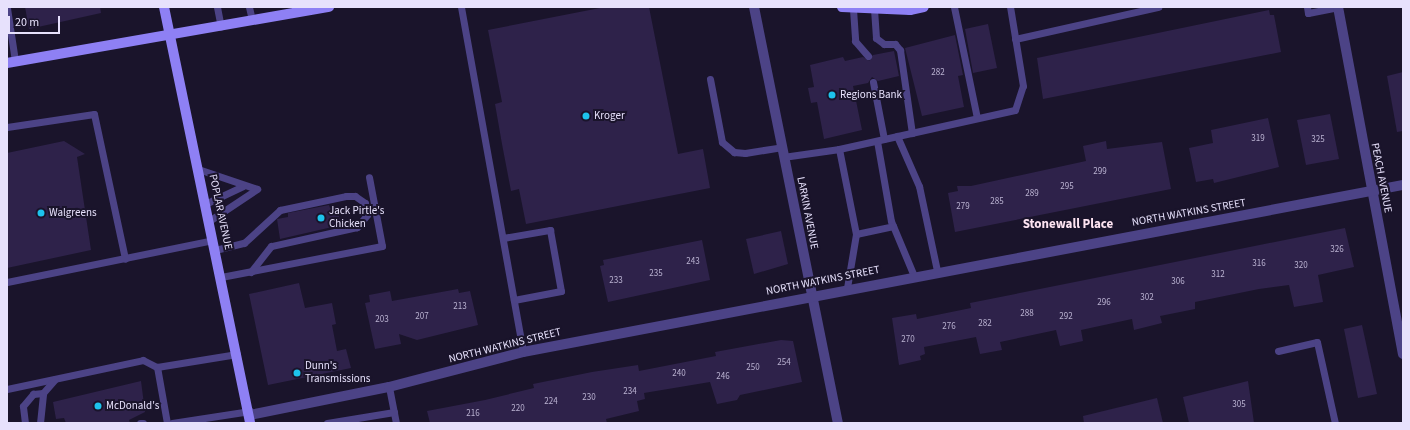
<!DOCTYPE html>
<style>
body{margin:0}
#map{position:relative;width:1410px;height:430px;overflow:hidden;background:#1a142b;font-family:"Source Sans 3",sans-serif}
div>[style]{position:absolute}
.building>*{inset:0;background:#2e224a}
.service>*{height:7px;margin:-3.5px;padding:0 3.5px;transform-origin:3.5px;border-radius:3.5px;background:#4c4386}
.minor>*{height:10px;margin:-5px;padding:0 5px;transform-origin:5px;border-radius:5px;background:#4c4386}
.secondary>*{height:10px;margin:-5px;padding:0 5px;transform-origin:5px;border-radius:5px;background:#8e80f4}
.dots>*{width:11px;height:11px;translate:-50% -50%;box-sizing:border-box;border:2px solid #1a142b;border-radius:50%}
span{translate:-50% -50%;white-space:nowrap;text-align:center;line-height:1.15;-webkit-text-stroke:4px #1a142b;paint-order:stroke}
.number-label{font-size:9px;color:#b9b1d0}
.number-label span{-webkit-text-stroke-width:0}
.poi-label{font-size:11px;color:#e7e1fc}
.left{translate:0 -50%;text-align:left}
.street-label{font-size:11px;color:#e7e1fc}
.quarter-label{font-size:13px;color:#fde3f1;font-weight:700}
.frame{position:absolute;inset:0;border:8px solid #e7e1fc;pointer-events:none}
.scale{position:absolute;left:8px;top:16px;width:52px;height:18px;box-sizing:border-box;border:2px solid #e7e1fc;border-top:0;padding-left:5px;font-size:12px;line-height:14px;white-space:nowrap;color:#e7e1fc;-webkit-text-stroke:3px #1a142b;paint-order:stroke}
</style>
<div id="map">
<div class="building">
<i style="clip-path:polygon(25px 7px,100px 7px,101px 13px,29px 29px)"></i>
<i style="clip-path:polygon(605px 7px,649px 7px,678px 154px,703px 149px,710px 188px,526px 224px,519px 189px,511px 191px,502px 144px,495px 104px,502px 102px,488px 30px)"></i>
<i style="clip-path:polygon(1269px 10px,1270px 15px,1274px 15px,1281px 52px,1043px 99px,1037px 58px)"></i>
<i style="clip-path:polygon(988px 24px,997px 68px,973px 73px,965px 29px)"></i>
<i style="clip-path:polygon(955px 35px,963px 75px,958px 76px,964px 107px,922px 116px,905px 48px)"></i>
<i style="clip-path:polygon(894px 51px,899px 76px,878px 81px,872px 77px,868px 83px,853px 86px,862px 130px,824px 139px,817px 102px,811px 103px,808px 88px,814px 87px,810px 65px,843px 57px,845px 61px,863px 57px,869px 61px,873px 55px)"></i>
<i style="clip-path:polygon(1403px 72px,1403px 131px,1397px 132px,1387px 76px)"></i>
<i style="clip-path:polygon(1330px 114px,1339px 159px,1306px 165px,1297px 120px)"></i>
<i style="clip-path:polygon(1268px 118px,1279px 167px,1214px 183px,1213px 179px,1196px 182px,1189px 148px,1213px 143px,1211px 130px)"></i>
<i style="clip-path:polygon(64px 141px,85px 154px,77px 157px,91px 250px,7px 268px,7px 153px)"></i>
<i style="clip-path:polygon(1106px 141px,1107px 149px,1162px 142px,1171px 189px,955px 232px,948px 193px,958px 191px,957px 186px,971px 186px,1086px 161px,1083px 146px)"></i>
<i style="clip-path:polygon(329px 205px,330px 208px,337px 207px,341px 225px,280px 239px,277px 219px,288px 217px,288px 213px)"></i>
<i style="clip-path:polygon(1345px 228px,1354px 267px,1318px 275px,1323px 302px,1294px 307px,1289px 285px,1259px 289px,1195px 302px,1195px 309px,1160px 316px,1162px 323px,1134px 330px,1132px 319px,1081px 330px,1083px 341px,1060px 346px,1056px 330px,1000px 342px,1002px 350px,980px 354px,976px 337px,924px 347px,925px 354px,920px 356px,921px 360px,899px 365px,892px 318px,916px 314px,917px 319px,971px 308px,970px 303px)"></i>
<i style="clip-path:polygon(781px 231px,788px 264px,754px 274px,746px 239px)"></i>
<i style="clip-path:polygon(702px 240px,710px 280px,608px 302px,600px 266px,604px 265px,603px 260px)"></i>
<i style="clip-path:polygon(299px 283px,305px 308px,332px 303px,336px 324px,332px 325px,337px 351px,346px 349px,351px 368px,268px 385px,249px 294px)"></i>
<i style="clip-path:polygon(458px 289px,459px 293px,470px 291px,478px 325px,417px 340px,399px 334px,401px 344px,375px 349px,365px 303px,370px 302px,369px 295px,390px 291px,392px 301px)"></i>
<i style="clip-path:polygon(1362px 325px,1377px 394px,1358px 398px,1344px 329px)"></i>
<i style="clip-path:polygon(781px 340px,793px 341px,802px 382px,740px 395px,737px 400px,717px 404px,710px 382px,644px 393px,645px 399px,637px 401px,639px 411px,606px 419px,607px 423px,430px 423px,427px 411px,485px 400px,534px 388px,533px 384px,592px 372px,638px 365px,639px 371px,716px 356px,715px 352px)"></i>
<i style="clip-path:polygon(141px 381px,145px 412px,129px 420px,130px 423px,66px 423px,64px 418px,56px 419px,53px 402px)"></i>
<i style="clip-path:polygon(1248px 381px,1254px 423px,1189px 423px,1183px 397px)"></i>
<i style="clip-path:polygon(1157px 398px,1163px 423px,1084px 423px,1083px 416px)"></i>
</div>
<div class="service">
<i style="left:217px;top:7px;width:20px;rotate:79deg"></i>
<i style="left:249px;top:7px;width:13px;rotate:77deg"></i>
<i style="left:461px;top:7px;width:351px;rotate:79.8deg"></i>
<i style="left:954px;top:7px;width:113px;rotate:78.3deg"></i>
<i style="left:1307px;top:7px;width:6px;rotate:81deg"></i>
<i style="left:1308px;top:13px;width:31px;rotate:-11deg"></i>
<i style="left:7px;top:8px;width:54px;rotate:81.4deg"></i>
<i style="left:853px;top:9px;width:32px;rotate:86deg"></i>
<i style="left:855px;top:41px;width:20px;rotate:49deg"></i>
<i style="left:874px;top:9px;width:29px;rotate:86deg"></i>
<i style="left:876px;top:38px;width:10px;rotate:37deg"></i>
<i style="left:884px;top:44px;width:11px"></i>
<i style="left:895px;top:44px;width:8px;rotate:50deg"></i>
<i style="left:900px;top:50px;width:84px;rotate:81.8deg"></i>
<i style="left:1015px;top:39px;width:147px;rotate:-12.6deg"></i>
<i style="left:710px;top:79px;width:64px;rotate:79.2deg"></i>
<i style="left:722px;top:142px;width:16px;rotate:40deg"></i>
<i style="left:734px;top:152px;width:11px;rotate:5deg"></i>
<i style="left:745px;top:153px;width:36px;rotate:-9deg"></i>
<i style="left:873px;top:82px;width:58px;rotate:79.1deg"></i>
<i style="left:7px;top:127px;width:88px;rotate:-8.5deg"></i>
<i style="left:94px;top:114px;width:148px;rotate:77.9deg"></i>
<i style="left:897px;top:136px;width:55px;rotate:66.3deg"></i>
<i style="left:919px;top:186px;width:87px;rotate:78deg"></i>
<i style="left:877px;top:141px;width:81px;rotate:80.1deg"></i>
<i style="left:891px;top:221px;width:60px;rotate:67.3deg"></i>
<i style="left:839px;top:149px;width:180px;rotate:-12.5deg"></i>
<i style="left:1015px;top:110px;width:25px;rotate:-72deg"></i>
<i style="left:1023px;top:86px;width:80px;rotate:-99.3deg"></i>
<i style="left:783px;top:157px;width:57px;rotate:-8.1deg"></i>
<i style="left:839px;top:149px;width:87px;rotate:78.7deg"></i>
<i style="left:856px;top:234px;width:55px;rotate:99.5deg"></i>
<i style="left:198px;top:169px;width:62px;rotate:18.7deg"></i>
<i style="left:205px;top:204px;width:42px;rotate:-25.3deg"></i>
<i style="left:209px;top:221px;width:58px;rotate:-33.7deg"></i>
<i style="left:856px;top:234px;width:38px;rotate:-12deg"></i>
<i style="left:503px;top:238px;width:48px;rotate:-9.7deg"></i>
<i style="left:550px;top:230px;width:62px;rotate:79.8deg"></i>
<i style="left:561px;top:291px;width:48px;rotate:169.2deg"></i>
<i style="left:215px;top:250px;width:30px;rotate:-14deg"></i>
<i style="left:244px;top:243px;width:49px;rotate:-42.5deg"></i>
<i style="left:280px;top:210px;width:67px;rotate:-12deg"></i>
<i style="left:346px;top:196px;width:9px"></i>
<i style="left:355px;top:196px;width:12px;rotate:35deg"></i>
<i style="left:365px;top:203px;width:12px;rotate:81deg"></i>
<i style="left:367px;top:215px;width:16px;rotate:130deg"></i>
<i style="left:357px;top:227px;width:88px;rotate:167.5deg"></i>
<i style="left:271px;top:246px;width:33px;rotate:128deg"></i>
<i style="left:221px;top:277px;width:164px;rotate:-10.9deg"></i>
<i style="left:382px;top:246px;width:70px;rotate:-100.7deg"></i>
<i style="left:7px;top:282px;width:210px;rotate:-11.5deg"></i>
<i style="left:1278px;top:351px;width:40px;rotate:-13deg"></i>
<i style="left:1317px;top:342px;width:83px;rotate:77.5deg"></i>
<i style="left:389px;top:387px;width:37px;rotate:79deg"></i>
<i style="left:7px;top:389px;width:139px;rotate:-12deg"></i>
<i style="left:143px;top:360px;width:16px;rotate:27deg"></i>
<i style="left:25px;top:423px;width:17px;rotate:-97deg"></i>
<i style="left:23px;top:406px;width:16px;rotate:-50deg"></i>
<i style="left:33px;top:394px;width:10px;rotate:-6deg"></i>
<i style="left:40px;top:423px;width:30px;rotate:-84deg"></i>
<i style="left:43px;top:393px;width:18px;rotate:-49deg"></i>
<i style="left:140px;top:423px;width:3px"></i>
<i style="left:167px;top:423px;width:57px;rotate:-100.1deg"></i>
<i style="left:157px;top:367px;width:81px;rotate:-9.2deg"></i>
<i style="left:172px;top:423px;width:79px;rotate:-8.7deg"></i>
<i style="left:327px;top:423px;width:68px;rotate:-9.3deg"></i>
</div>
<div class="minor">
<i style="left:754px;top:7px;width:424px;rotate:78.6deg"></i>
<i style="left:1338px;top:7px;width:353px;rotate:79.4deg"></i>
<i style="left:250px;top:415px;width:142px;rotate:-11.4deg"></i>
<i style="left:389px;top:387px;width:138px;rotate:-14.6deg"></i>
<i style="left:523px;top:352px;width:896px;rotate:-10.75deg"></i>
</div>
<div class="secondary">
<i style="left:164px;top:7px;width:425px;rotate:78.3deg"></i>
<i style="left:842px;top:7px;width:68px;rotate:2.5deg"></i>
<i style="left:910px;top:10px;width:14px;rotate:-12deg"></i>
<i style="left:7px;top:63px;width:327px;rotate:-9.9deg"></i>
</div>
<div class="dots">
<i style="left:832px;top:95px;background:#1dc3ec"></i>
<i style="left:586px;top:116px;background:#1dc3ec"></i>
<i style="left:41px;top:213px;background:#1dc3ec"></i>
<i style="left:321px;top:218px;background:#1dc3ec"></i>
<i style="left:297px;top:373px;background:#1dc3ec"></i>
<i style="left:98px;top:406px;background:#1dc3ec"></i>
</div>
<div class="number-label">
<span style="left:938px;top:73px">282</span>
<span style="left:1258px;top:139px">319</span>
<span style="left:1318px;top:140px">325</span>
<span style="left:1100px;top:172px">299</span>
<span style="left:1067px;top:187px">295</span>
<span style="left:1032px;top:194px">289</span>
<span style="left:997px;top:202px">285</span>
<span style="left:963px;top:207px">279</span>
<span style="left:1337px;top:250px">326</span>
<span style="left:693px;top:262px">243</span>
<span style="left:1259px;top:264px">316</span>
<span style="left:1301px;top:266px">320</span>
<span style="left:656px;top:274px">235</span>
<span style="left:1218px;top:275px">312</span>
<span style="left:616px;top:281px">233</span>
<span style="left:1178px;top:282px">306</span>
<span style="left:1147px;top:298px">302</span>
<span style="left:1104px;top:303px">296</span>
<span style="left:460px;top:307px">213</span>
<span style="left:1027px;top:314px">288</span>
<span style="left:422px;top:317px">207</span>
<span style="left:1066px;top:317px">292</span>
<span style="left:382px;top:320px">203</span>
<span style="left:985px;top:324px">282</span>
<span style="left:949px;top:327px">276</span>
<span style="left:908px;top:340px">270</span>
<span style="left:784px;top:363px">254</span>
<span style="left:753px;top:368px">250</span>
<span style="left:679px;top:374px">240</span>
<span style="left:723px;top:377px">246</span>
<span style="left:630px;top:392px">234</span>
<span style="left:589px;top:398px">230</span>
<span style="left:551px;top:402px">224</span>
<span style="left:1239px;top:405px">305</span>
<span style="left:518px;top:409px">220</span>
<span style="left:473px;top:414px">216</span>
</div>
<div class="poi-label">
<span class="left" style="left:840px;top:95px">Regions Bank</span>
<span class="left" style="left:594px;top:116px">Kroger</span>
<span class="left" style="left:329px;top:218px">Jack Pirtle's<br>Chicken</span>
<span class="left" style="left:49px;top:213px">Walgreens</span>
<span class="left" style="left:305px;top:373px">Dunn's<br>Transmissions</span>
<span class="left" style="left:106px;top:406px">McDonald's</span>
</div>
<div class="street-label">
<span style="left:1381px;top:178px;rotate:79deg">PEACH AVENUE</span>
<span style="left:220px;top:212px;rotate:78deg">POPLAR AVENUE</span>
<span style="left:807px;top:213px;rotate:79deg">LARKIN AVENUE</span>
<span style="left:1189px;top:213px;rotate:-10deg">NORTH WATKINS STREET</span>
<span style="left:823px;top:281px;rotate:-11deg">NORTH WATKINS STREET</span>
<span style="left:505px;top:346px;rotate:-14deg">NORTH WATKINS STREET</span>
</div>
<div class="quarter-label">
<span style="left:1068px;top:224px">Stonewall Place</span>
</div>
<div class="frame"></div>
<div class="scale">20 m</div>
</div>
